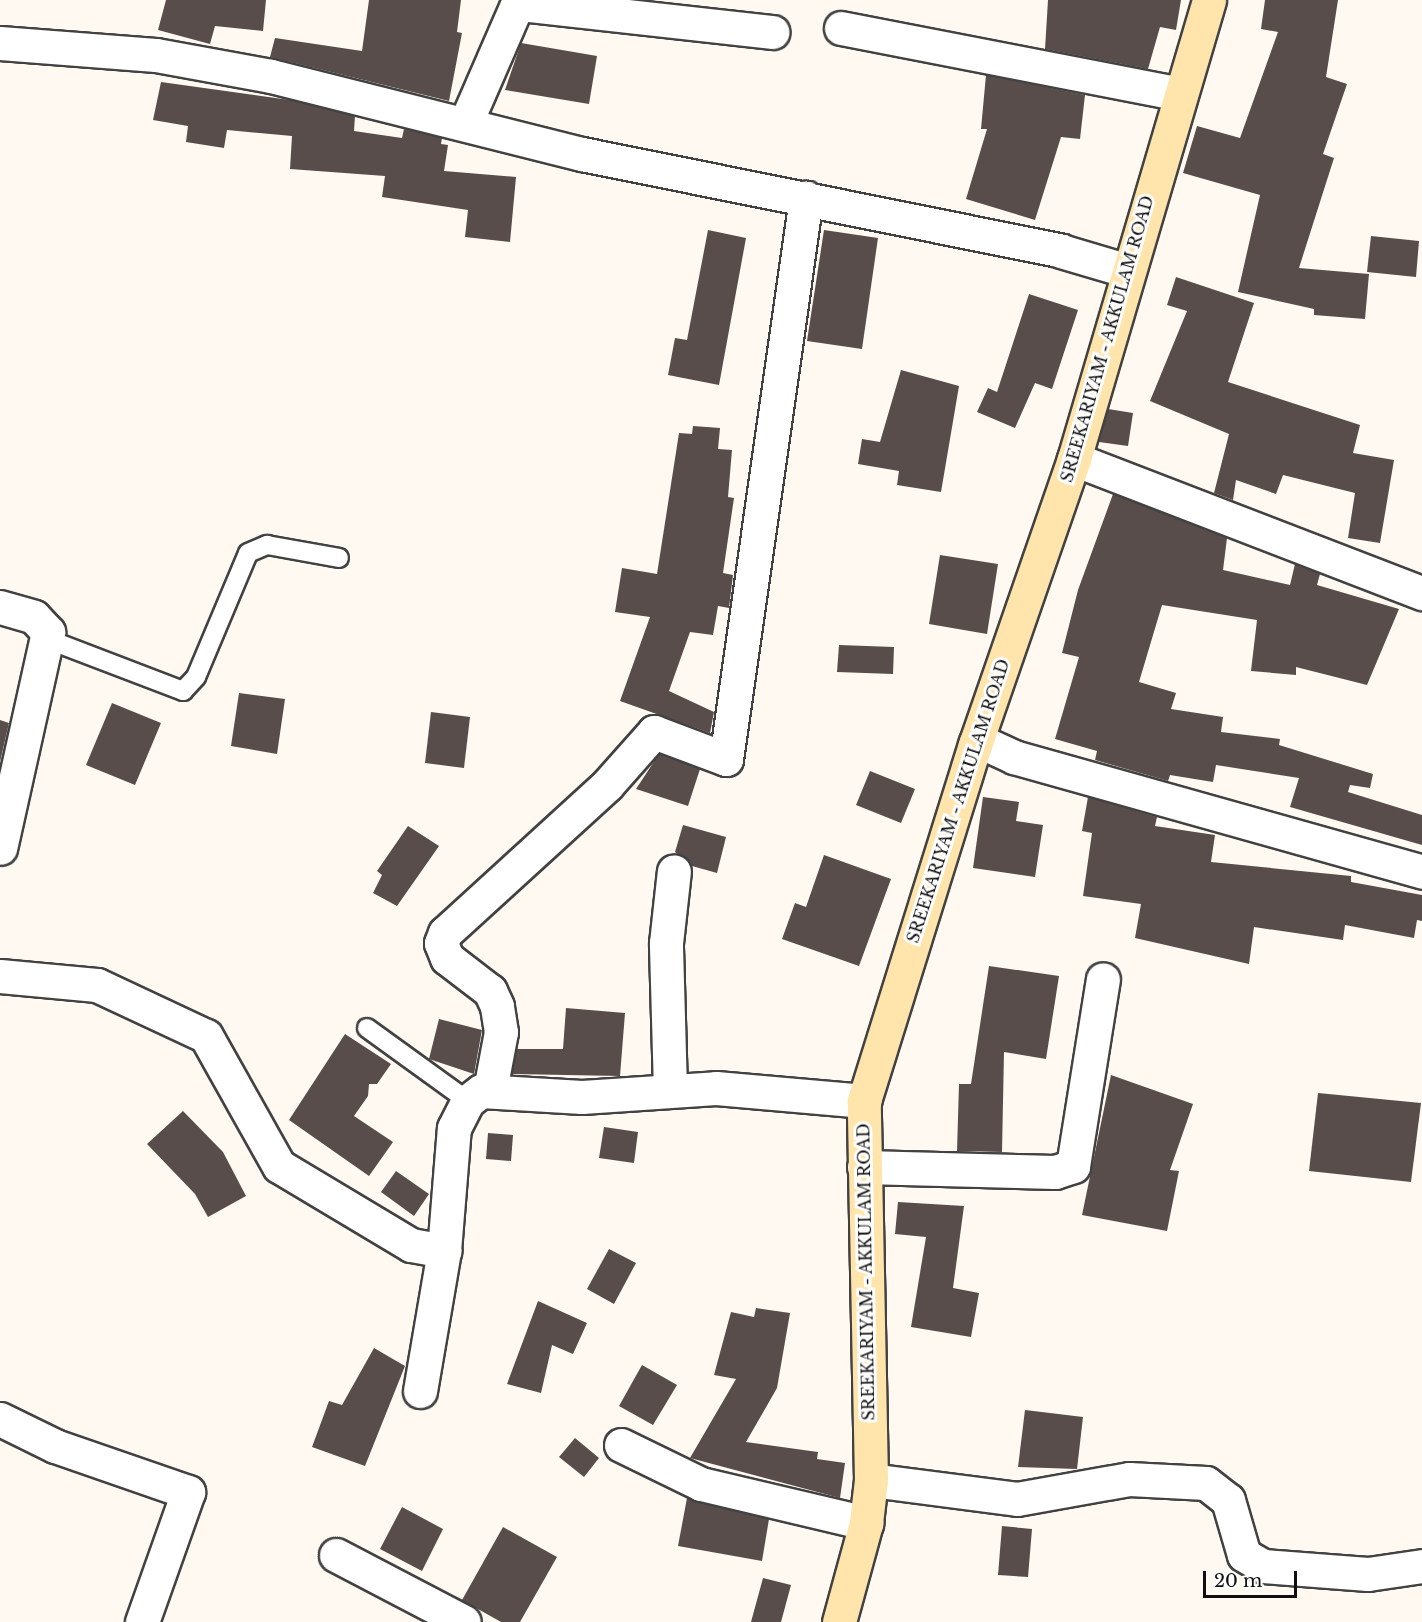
<!DOCTYPE html>
<style>
body{margin:0}
#map{position:relative;width:1422px;height:1622px;overflow:hidden;background:#fff9f1;font-family:"Libre Baskerville",serif}
div>[style]{position:absolute}
.building>*{inset:0;background:#584d4a}
.roads{filter:drop-shadow(2px 0 #424242) drop-shadow(-2px 0 #424242) drop-shadow(0 2px #424242) drop-shadow(0 -2px #424242)}
.service>*{height:18px;margin:-9px;padding:0 9px;transform-origin:9px;border-radius:9px;background:#fff}
.minor>*{height:33px;margin:-16.5px;padding:0 16.5px;transform-origin:16.5px;border-radius:16.5px;background:#fff}
.secondary>*{height:33px;margin:-16.5px;padding:0 16.5px;transform-origin:16.5px;border-radius:16.5px;background:#ffe5ac}
span{translate:-50% -50%;white-space:nowrap;text-align:center;line-height:1.15;-webkit-text-stroke:6px #fff;paint-order:stroke}
.street-label{font-size:16px;color:#0f0f0f}
.scale{position:absolute;left:1203px;top:1571px;width:94px;height:27px;box-sizing:border-box;border:3px solid #0f0f0f;border-top:0;padding-left:8px;font-size:18px;line-height:21px;white-space:nowrap;color:#0f0f0f;-webkit-text-stroke:4px #fff;paint-order:stroke}
</style>
<div id="map">
<div class="building">
<i style="clip-path:polygon(166px 0,266px 0,263px 31px,215px 26px,210px 44px,158px 30px)"></i>
<i style="clip-path:polygon(369px 0,461px 0,457px 32px,462px 33px,449px 101px,270px 57px,275px 38px,362px 51px)"></i>
<i style="clip-path:polygon(1048px 0,1181px 0,1176px 30px,1160px 27px,1148px 69px,1045px 49px)"></i>
<i style="clip-path:polygon(1265px 0,1338px 0,1326px 77px,1347px 84px,1323px 154px,1334px 158px,1299px 268px,1369px 274px,1365px 319px,1314px 315px,1314px 309px,1238px 292px,1260px 195px,1183px 173px,1197px 126px,1240px 138px,1278px 32px,1261px 29px)"></i>
<i style="clip-path:polygon(521px 43px,597px 56px,589px 104px,505px 90px)"></i>
<i style="clip-path:polygon(986px 75px,1085px 95px,1080px 139px,1061px 137px,1035px 220px,966px 199px,987px 129px,981px 129px)"></i>
<i style="clip-path:polygon(161px 82px,290px 100px,355px 116px,354px 131px,402px 138px,404px 129px,442px 138px,441px 144px,448px 145px,444px 171px,516px 177px,510px 242px,465px 237px,468px 210px,382px 197px,385px 176px,290px 169px,292px 136px,227px 130px,224px 148px,186px 142px,188px 126px,153px 120px)"></i>
<i style="clip-path:polygon(708px 230px,746px 238px,719px 385px,668px 375px,675px 338px,687px 340px)"></i>
<i style="clip-path:polygon(824px 230px,878px 238px,862px 349px,807px 341px)"></i>
<i style="clip-path:polygon(1371px 236px,1419px 241px,1416px 277px,1367px 272px)"></i>
<i style="clip-path:polygon(1176px 277px,1254px 303px,1228px 382px,1360px 425px,1353px 453px,1394px 460px,1380px 543px,1348px 538px,1355px 493px,1283px 475px,1276px 494px,1236px 480px,1233px 500px,1214px 493px,1229px 434px,1150px 401px,1187px 311px,1167px 305px)"></i>
<i style="clip-path:polygon(1029px 294px,1078px 310px,1052px 389px,1035px 383px,1015px 428px,977px 412px,988px 388px,997px 392px)"></i>
<i style="clip-path:polygon(901px 370px,959px 386px,941px 492px,897px 485px,899px 471px,858px 464px,862px 439px,880px 442px)"></i>
<i style="clip-path:polygon(1108px 409px,1133px 413px,1128px 446px,1099px 442px)"></i>
<i style="clip-path:polygon(693px 426px,720px 428px,718px 449px,732px 450px,728px 497px,734px 498px,723px 573px,733px 575px,729px 608px,718px 606px,713px 635px,690px 632px,669px 691px,714px 712px,710px 733px,620px 701px,650px 617px,615px 612px,622px 568px,657px 574px,679px 433px,692px 434px)"></i>
<i style="clip-path:polygon(1113px 494px,1227px 538px,1223px 570px,1290px 585px,1295px 564px,1320px 574px,1317px 585px,1399px 609px,1367px 685px,1296px 667px,1296px 675px,1251px 671px,1257px 620px,1162px 605px,1139px 682px,1176px 693px,1171px 709px,1223px 717px,1221px 732px,1280px 739px,1279px 745px,1373px 774px,1370px 788px,1350px 785px,1348px 792px,1422px 815px,1422px 845px,1290px 807px,1299px 778px,1216px 765px,1213px 782px,1170px 775px,1168px 781px,1095px 760px,1097px 751px,1055px 739px,1079px 657px,1062px 653px,1078px 590px)"></i>
<i style="clip-path:polygon(940px 555px,998px 564px,987px 634px,929px 624px)"></i>
<i style="clip-path:polygon(839px 645px,894px 647px,893px 674px,837px 672px)"></i>
<i style="clip-path:polygon(239px 693px,285px 699px,277px 754px,231px 746px)"></i>
<i style="clip-path:polygon(112px 703px,161px 723px,135px 785px,86px 765px)"></i>
<i style="clip-path:polygon(431px 712px,470px 717px,464px 768px,425px 763px)"></i>
<i style="clip-path:polygon(0 720px,9px 723px,0 762px)"></i>
<i style="clip-path:polygon(659px 754px,700px 769px,688px 806px,636px 789px)"></i>
<i style="clip-path:polygon(870px 771px,915px 789px,901px 823px,856px 805px)"></i>
<i style="clip-path:polygon(983px 797px,1019px 802px,1016px 821px,1043px 825px,1035px 877px,973px 868px)"></i>
<i style="clip-path:polygon(1088px 797px,1157px 817px,1155px 826px,1215px 835px,1211px 862px,1351px 876px,1351px 882px,1422px 895px,1422px 921px,1417px 920px,1414px 938px,1345px 925px,1343px 940px,1254px 927px,1249px 964px,1135px 938px,1141px 904px,1083px 896px,1092px 833px,1082px 831px)"></i>
<i style="clip-path:polygon(683px 825px,726px 837px,717px 873px,692px 866px,675px 852px)"></i>
<i style="clip-path:polygon(408px 826px,439px 846px,397px 906px,373px 893px,382px 875px,377px 871px)"></i>
<i style="clip-path:polygon(824px 855px,891px 879px,859px 966px,782px 939px,795px 903px,806px 907px)"></i>
<i style="clip-path:polygon(989px 966px,1059px 976px,1046px 1059px,1004px 1052px,1002px 1152px,957px 1151px,959px 1084px,971px 1084px)"></i>
<i style="clip-path:polygon(566px 1008px,625px 1013px,620px 1076px,512px 1074px,517px 1049px,563px 1049px)"></i>
<i style="clip-path:polygon(439px 1019px,482px 1030px,474px 1074px,429px 1059px)"></i>
<i style="clip-path:polygon(345px 1034px,391px 1064px,377px 1084px,369px 1084px,368px 1096px,354px 1116px,393px 1142px,369px 1176px,289px 1120px)"></i>
<i style="clip-path:polygon(1111px 1075px,1193px 1104px,1170px 1170px,1179px 1171px,1167px 1231px,1082px 1215px)"></i>
<i style="clip-path:polygon(1318px 1093px,1421px 1103px,1411px 1182px,1309px 1171px)"></i>
<i style="clip-path:polygon(183px 1111px,223px 1152px,246px 1196px,208px 1217px,195px 1194px,147px 1144px)"></i>
<i style="clip-path:polygon(604px 1127px,638px 1132px,634px 1163px,599px 1158px)"></i>
<i style="clip-path:polygon(488px 1133px,513px 1135px,511px 1161px,486px 1159px)"></i>
<i style="clip-path:polygon(396px 1171px,429px 1194px,414px 1216px,381px 1192px)"></i>
<i style="clip-path:polygon(898px 1202px,964px 1206px,953px 1288px,979px 1293px,971px 1337px,911px 1327px,926px 1237px,895px 1234px)"></i>
<i style="clip-path:polygon(609px 1249px,636px 1263px,614px 1304px,587px 1289px)"></i>
<i style="clip-path:polygon(538px 1301px,587px 1323px,573px 1354px,552px 1345px,541px 1393px,507px 1384px)"></i>
<i style="clip-path:polygon(756px 1308px,790px 1313px,777px 1388px,746px 1442px,818px 1452px,817px 1459px,845px 1463px,840px 1498px,690px 1458px,736px 1379px,714px 1375px,731px 1312px,754px 1317px)"></i>
<i style="clip-path:polygon(374px 1348px,405px 1366px,365px 1466px,312px 1447px,329px 1401px,342px 1405px)"></i>
<i style="clip-path:polygon(642px 1365px,677px 1385px,653px 1425px,619px 1406px)"></i>
<i style="clip-path:polygon(1025px 1410px,1083px 1417px,1077px 1469px,1018px 1467px)"></i>
<i style="clip-path:polygon(575px 1438px,599px 1458px,584px 1477px,559px 1457px)"></i>
<i style="clip-path:polygon(687px 1498px,769px 1519px,762px 1561px,678px 1546px)"></i>
<i style="clip-path:polygon(402px 1507px,443px 1529px,422px 1571px,380px 1549px)"></i>
<i style="clip-path:polygon(1002px 1526px,1032px 1529px,1028px 1577px,998px 1575px)"></i>
<i style="clip-path:polygon(503px 1527px,557px 1557px,520px 1622px,501px 1622px,462px 1600px)"></i>
<i style="clip-path:polygon(763px 1578px,791px 1585px,781px 1622px,751px 1622px)"></i>
</div>
<div class="roads">
<div class="service">
<i style="left:47px;top:639px;width:146px;rotate:20.9deg"></i>
<i style="left:183px;top:691px;width:19px;rotate:-47deg"></i>
<i style="left:196px;top:677px;width:134px;rotate:-67.2deg"></i>
<i style="left:248px;top:553px;width:21px;rotate:-23deg"></i>
<i style="left:267px;top:545px;width:73px;rotate:10.2deg"></i>
<i style="left:367px;top:1028px;width:125px;rotate:35.9deg"></i>
</div>
<div class="minor">
<i style="left:519px;top:4px;width:255px;rotate:6.3deg"></i>
<i style="left:841px;top:28px;width:344px;rotate:11deg"></i>
<i style="left:0;top:43px;width:156px;rotate:4.4deg"></i>
<i style="left:156px;top:55px;width:117px;rotate:10.3deg"></i>
<i style="left:271px;top:76px;width:321px;rotate:14.1deg"></i>
<i style="left:582px;top:154px;width:489px;rotate:11.4deg"></i>
<i style="left:1061px;top:251px;width:67px;rotate:16.5deg"></i>
<i style="left:466px;top:122px;width:133px;rotate:-66.5deg"></i>
<i style="left:1074px;top:459px;width:373px;rotate:21.1deg"></i>
<i style="left:0;top:607px;width:35px;rotate:16deg"></i>
<i style="left:34px;top:617px;width:21px;rotate:47deg"></i>
<i style="left:48px;top:632px;width:221px;rotate:102.5deg"></i>
<i style="left:977px;top:740px;width:41px;rotate:24.7deg"></i>
<i style="left:1014px;top:757px;width:424px;rotate:15.7deg"></i>
<i style="left:0;top:976px;width:97px;rotate:5.3deg"></i>
<i style="left:97px;top:985px;width:120px;rotate:25.1deg"></i>
<i style="left:206px;top:1036px;width:149px;rotate:60.7deg"></i>
<i style="left:279px;top:1166px;width:154px;rotate:30.9deg"></i>
<i style="left:411px;top:1245px;width:34px;rotate:10deg"></i>
<i style="left:444px;top:1251px;width:123px;rotate:-85.4deg"></i>
<i style="left:454px;top:1128px;width:30px;rotate:-63deg"></i>
<i style="left:468px;top:1101px;width:16px;rotate:-38deg"></i>
<i style="left:481px;top:1091px;width:101px;rotate:3.4deg"></i>
<i style="left:582px;top:1097px;width:134px;rotate:-3.8deg"></i>
<i style="left:716px;top:1088px;width:149px;rotate:5deg"></i>
<i style="left:490px;top:1090px;width:59px;rotate:-79.3deg"></i>
<i style="left:501px;top:1032px;width:26px;rotate:-99deg"></i>
<i style="left:497px;top:1006px;width:17px;rotate:-115deg"></i>
<i style="left:490px;top:991px;width:54px;rotate:-142.5deg"></i>
<i style="left:447px;top:958px;width:16px;rotate:-112deg"></i>
<i style="left:441px;top:943px;width:11px;rotate:-68deg"></i>
<i style="left:445px;top:933px;width:219px;rotate:-42.4deg"></i>
<i style="left:607px;top:785px;width:71px;rotate:-48.4deg"></i>
<i style="left:654px;top:732px;width:77px;rotate:20.6deg"></i>
<i style="left:726px;top:759px;width:567px;rotate:-81.88deg"></i>
<i style="left:670px;top:1090px;width:147px;rotate:-91.6deg"></i>
<i style="left:666px;top:943px;width:72px;rotate:-83.7deg"></i>
<i style="left:864px;top:1167px;width:191px;rotate:1.5deg"></i>
<i style="left:1055px;top:1172px;width:19px;rotate:-18deg"></i>
<i style="left:1073px;top:1166px;width:189px;rotate:-80.9deg"></i>
<i style="left:420px;top:1391px;width:142px;rotate:-80.3deg"></i>
<i style="left:0;top:1419px;width:61px;rotate:26.1deg"></i>
<i style="left:55px;top:1446px;width:141px;rotate:19.1deg"></i>
<i style="left:188px;top:1492px;width:138px;rotate:109.5deg"></i>
<i style="left:621px;top:1445px;width:89px;rotate:26deg"></i>
<i style="left:701px;top:1484px;width:170px;rotate:13.3deg"></i>
<i style="left:871px;top:1480px;width:147px;rotate:7.4deg"></i>
<i style="left:1017px;top:1499px;width:114px;rotate:-10.1deg"></i>
<i style="left:1129px;top:1479px;width:77px;rotate:3deg"></i>
<i style="left:1206px;top:1483px;width:28px;rotate:38deg"></i>
<i style="left:1228px;top:1500px;width:57px;rotate:73.8deg"></i>
<i style="left:1244px;top:1555px;width:22px;rotate:30deg"></i>
<i style="left:1263px;top:1566px;width:105px;rotate:4.4deg"></i>
<i style="left:1368px;top:1574px;width:55px;rotate:-8.4deg"></i>
<i style="left:336px;top:1555px;width:144px;rotate:27.6deg"></i>
</div>
<div class="secondary">
<i style="left:839px;top:1622px;width:103px;rotate:-74.7deg"></i>
<i style="left:866px;top:1523px;width:43px;rotate:-83.4deg"></i>
<i style="left:871px;top:1480px;width:379px;rotate:-91.1deg"></i>
<i style="left:864px;top:1101px;width:373px;rotate:-72.7deg"></i>
<i style="left:975px;top:745px;width:303px;rotate:-70.9deg"></i>
<i style="left:1074px;top:459px;width:478px;rotate:-73.6deg"></i>
</div>
</div>
<div class="street-label">
<span style="left:1107px;top:339px;rotate:-74deg">SREEKARIYAM - AKKULAM ROAD</span>
<span style="left:958px;top:801px;rotate:-72deg">SREEKARIYAM - AKKULAM ROAD</span>
<span style="left:866px;top:1272px;rotate:-91deg">SREEKARIYAM - AKKULAM ROAD</span>
</div>
<div class="scale">20 m</div>
</div>
